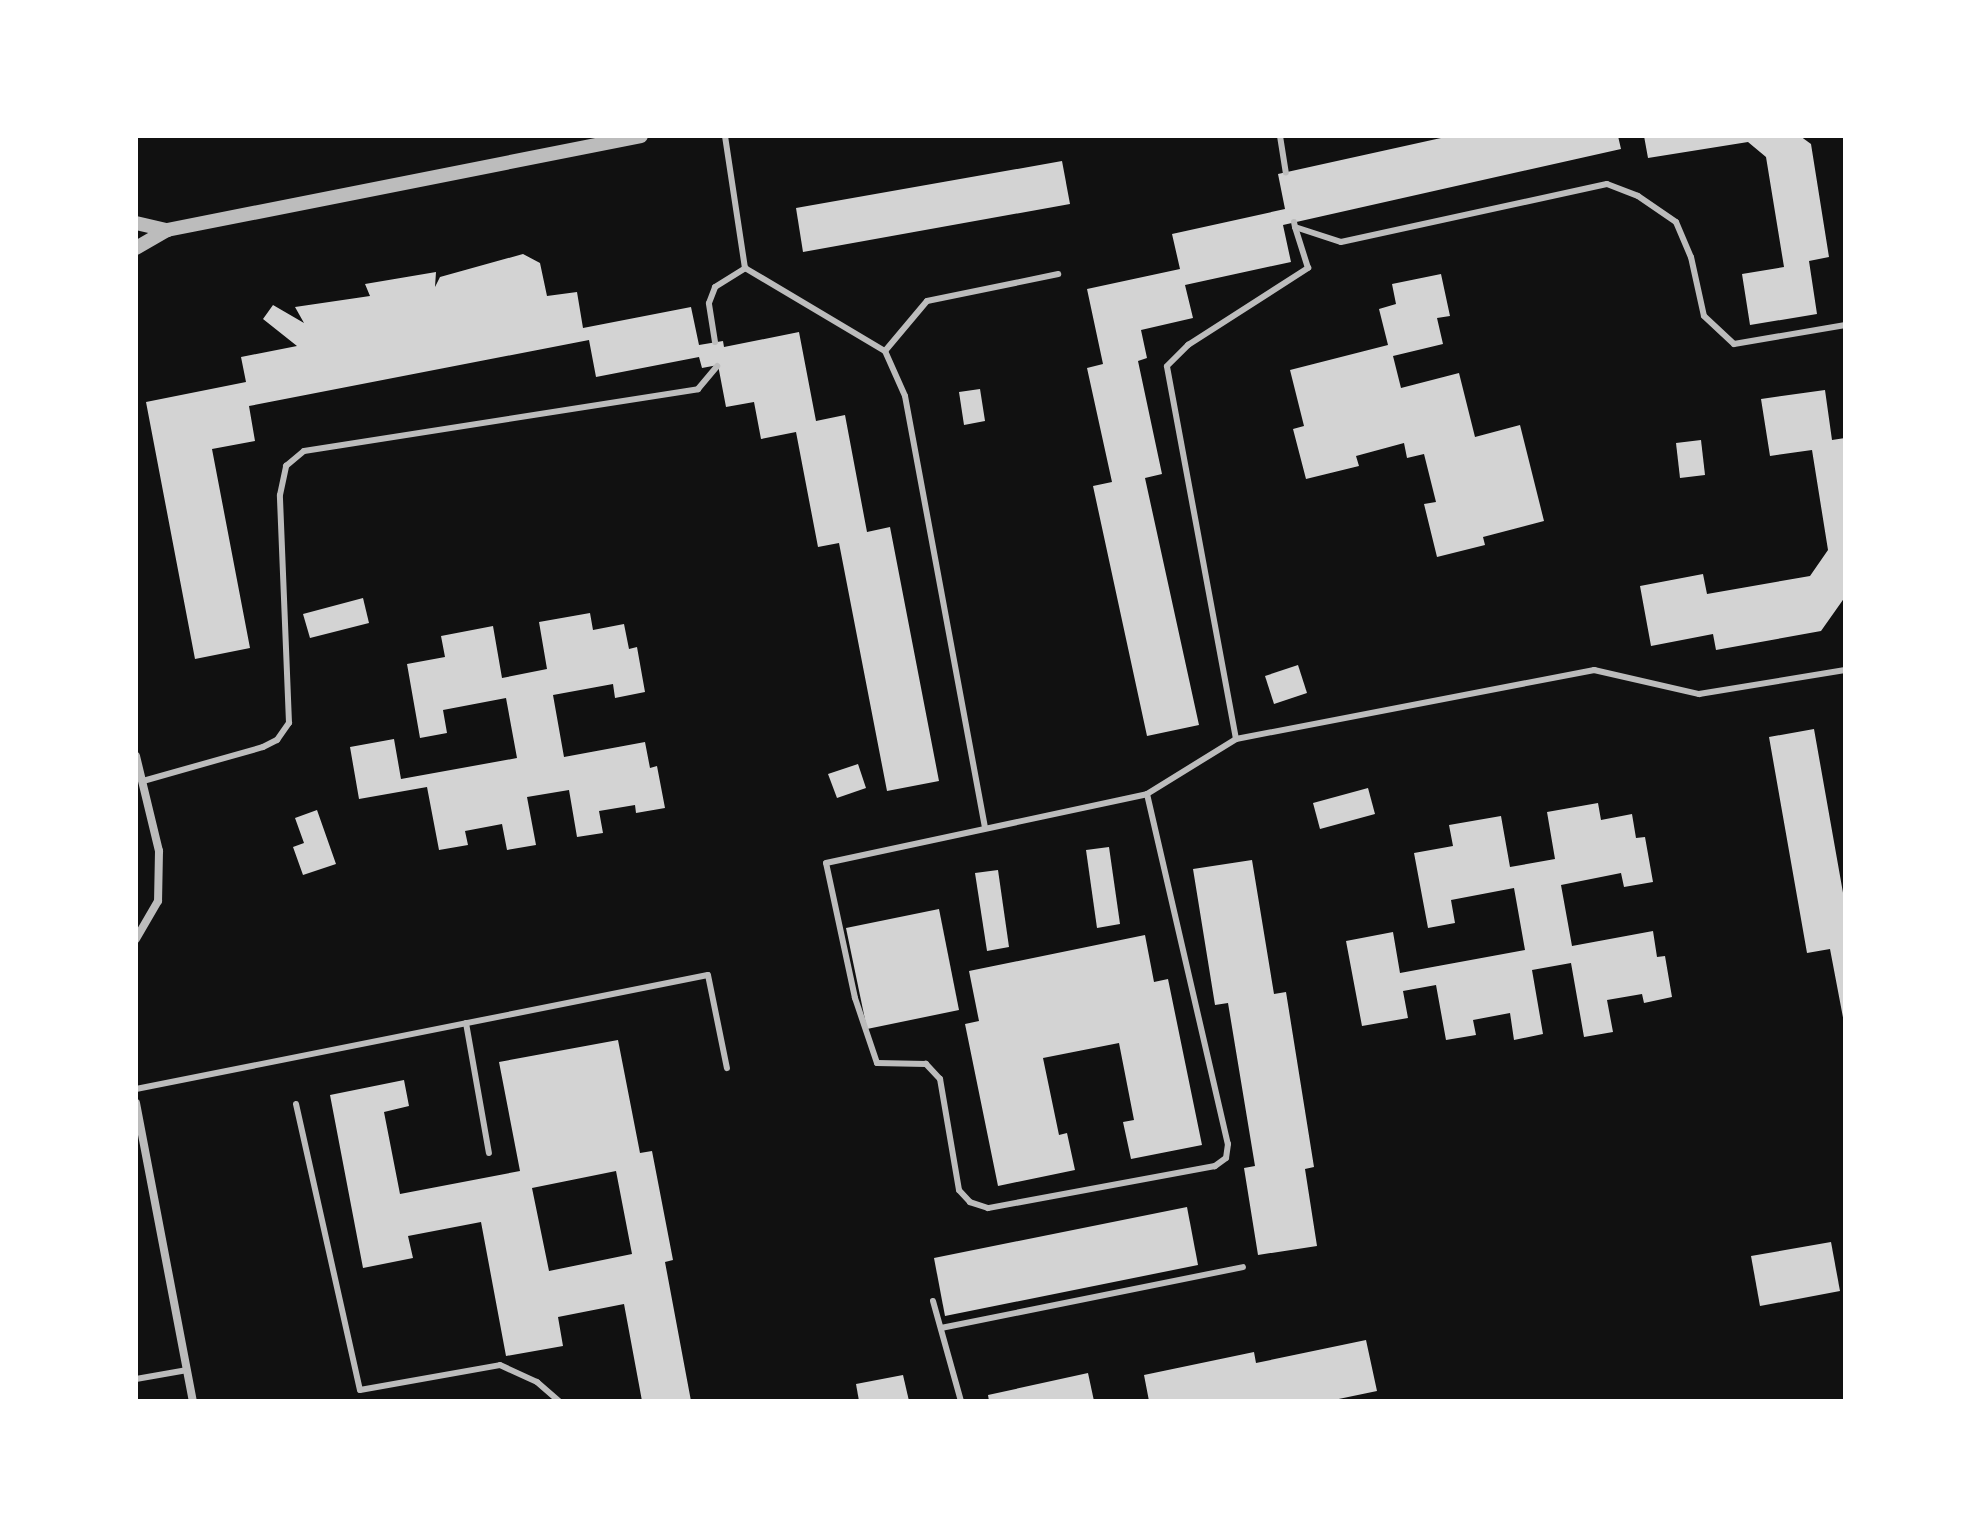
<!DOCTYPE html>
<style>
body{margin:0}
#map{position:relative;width:1981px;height:1537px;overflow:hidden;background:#111;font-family:Roboto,sans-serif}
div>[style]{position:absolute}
.building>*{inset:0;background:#d3d3d3}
.service>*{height:6px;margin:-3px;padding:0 3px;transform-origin:3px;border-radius:3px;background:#bcbcbc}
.minor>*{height:8px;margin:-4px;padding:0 4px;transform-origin:4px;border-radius:4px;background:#bcbcbc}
.tertiary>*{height:14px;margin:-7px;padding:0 7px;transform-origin:7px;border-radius:7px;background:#bcbcbc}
span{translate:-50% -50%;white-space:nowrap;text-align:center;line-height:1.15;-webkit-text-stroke:6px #fff;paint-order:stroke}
.frame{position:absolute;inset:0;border:138px solid #fff;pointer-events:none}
</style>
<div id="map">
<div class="building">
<i style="clip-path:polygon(1450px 136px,1618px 136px,1621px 149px,1283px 225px,1291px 262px,1185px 285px,1193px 318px,1141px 330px,1147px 358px,1138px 361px,1162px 474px,1145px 478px,1199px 725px,1147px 736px,1093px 486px,1112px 482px,1087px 368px,1103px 364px,1087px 289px,1180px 269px,1172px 234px,1285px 209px,1278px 174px)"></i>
<i style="clip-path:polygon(1644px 136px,1800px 136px,1811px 144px,1829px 257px,1809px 261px,1817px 314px,1750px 325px,1742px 274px,1784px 267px,1766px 157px,1748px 142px,1648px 158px)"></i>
<i style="clip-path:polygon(1062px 161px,1070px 204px,803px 252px,796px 208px)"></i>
<i style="clip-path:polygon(523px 254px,540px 263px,547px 296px,577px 292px,583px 328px,691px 307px,699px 345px,723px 341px,724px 347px,799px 332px,816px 421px,845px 415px,867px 532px,890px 527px,939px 781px,887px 791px,839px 543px,818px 547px,796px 432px,761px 439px,754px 402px,726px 407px,718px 365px,702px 368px,699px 357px,596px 377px,589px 340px,249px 406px,255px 441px,212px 449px,250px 648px,195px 659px,146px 402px,246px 382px,241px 357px,297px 346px,263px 319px,273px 305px,304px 323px,295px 307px,370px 296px,365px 284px,436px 272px,435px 287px,440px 277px)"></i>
<i style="clip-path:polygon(1441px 274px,1450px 316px,1437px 318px,1443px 344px,1393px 356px,1401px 388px,1459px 373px,1475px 437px,1520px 425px,1544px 521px,1483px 537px,1485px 545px,1437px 557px,1424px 504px,1436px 502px,1424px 454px,1407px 458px,1404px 443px,1356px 456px,1359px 466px,1306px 479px,1293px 429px,1304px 426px,1290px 370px,1388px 345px,1379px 309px,1396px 304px,1392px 284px)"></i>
<i style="clip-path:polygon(980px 389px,985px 421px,964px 425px,959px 392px)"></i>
<i style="clip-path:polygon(1825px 390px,1832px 440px,1845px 438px,1845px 597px,1821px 631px,1716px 650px,1713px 634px,1651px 646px,1640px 586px,1703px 574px,1707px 594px,1810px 576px,1828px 550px,1812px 450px,1770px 456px,1761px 399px)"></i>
<i style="clip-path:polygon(1701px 440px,1705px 475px,1680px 478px,1676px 443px)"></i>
<i style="clip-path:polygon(363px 598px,369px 623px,310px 638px,303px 614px)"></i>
<i style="clip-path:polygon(590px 613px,593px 630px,624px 624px,629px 649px,637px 647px,645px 692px,615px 698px,613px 684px,553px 695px,564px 757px,645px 742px,650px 768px,657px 766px,665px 808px,636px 813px,635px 805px,599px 811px,603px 833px,577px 837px,569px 790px,527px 797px,536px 845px,507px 850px,502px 824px,465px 831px,468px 845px,439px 850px,427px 787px,359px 799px,350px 747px,394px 739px,401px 779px,517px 758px,506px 698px,443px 710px,447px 733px,420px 738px,407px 664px,445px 657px,441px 636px,493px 626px,502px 678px,547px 669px,539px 622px)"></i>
<i style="clip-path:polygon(1298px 665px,1307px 693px,1274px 704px,1265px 676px)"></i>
<i style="clip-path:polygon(1814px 729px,1845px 904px,1845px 1028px,1830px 949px,1807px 953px,1769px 737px)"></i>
<i style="clip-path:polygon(858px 764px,866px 788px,837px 798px,828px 774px)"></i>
<i style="clip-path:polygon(1368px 788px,1375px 814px,1320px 829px,1313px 803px)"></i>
<i style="clip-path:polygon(1598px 803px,1601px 820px,1632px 814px,1636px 838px,1645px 837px,1653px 882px,1624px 887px,1621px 873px,1561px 885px,1572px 946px,1653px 931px,1657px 957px,1665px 956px,1672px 997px,1644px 1003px,1642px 994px,1607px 1000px,1613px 1032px,1584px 1037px,1571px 963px,1532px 970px,1543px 1034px,1514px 1040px,1510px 1013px,1473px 1020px,1476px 1035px,1446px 1040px,1436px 985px,1403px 991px,1408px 1018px,1362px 1026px,1346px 941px,1393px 932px,1400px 973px,1525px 950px,1514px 888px,1451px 900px,1455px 923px,1428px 928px,1414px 853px,1453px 846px,1449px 825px,1501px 816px,1510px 867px,1555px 859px,1547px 812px)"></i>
<i style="clip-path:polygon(317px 810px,336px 864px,303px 875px,293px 847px,304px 843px,295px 818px)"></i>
<i style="clip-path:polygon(1109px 847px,1120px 924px,1097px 928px,1086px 850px)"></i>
<i style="clip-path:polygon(1252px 860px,1274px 994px,1286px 992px,1314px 1167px,1305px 1169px,1317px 1246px,1258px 1255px,1244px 1168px,1255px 1166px,1228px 1003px,1215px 1005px,1193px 869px)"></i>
<i style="clip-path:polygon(998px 870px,1009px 947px,987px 951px,975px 873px)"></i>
<i style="clip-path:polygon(939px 909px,959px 1010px,867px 1029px,846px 928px)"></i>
<i style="clip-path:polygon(1145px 935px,1154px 982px,1168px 979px,1202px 1145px,1131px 1159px,1123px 1122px,1134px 1120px,1119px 1043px,1043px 1058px,1059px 1135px,1067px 1133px,1075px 1170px,998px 1186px,965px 1024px,979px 1021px,969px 971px)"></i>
<i style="clip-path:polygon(evenodd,618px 1040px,640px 1153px,652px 1151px,673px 1260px,665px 1262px,691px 1401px,642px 1401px,624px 1304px,558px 1317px,563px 1346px,506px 1356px,481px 1222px,408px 1236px,413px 1258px,363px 1268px,330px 1095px,404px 1080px,409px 1106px,384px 1112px,400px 1194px,489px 1177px,520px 1171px,499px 1062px,618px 1040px,616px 1171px,632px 1254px,549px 1271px,532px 1188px,616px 1171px)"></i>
<i style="clip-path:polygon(1187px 1207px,1198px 1265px,945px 1316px,934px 1258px)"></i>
<i style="clip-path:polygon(1831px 1242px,1840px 1291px,1760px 1306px,1751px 1256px)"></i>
<i style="clip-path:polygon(1366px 1340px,1377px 1391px,1329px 1401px,1149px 1401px,1144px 1375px,1254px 1352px,1256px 1363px)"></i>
<i style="clip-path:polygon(1088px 1373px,1094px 1401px,989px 1401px,988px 1395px)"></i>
<i style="clip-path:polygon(903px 1375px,909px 1401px,859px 1401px,856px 1384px)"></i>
</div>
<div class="service">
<i style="left:725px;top:136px;width:134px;rotate:81.4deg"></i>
<i style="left:745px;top:268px;width:163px;rotate:30.7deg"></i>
<i style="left:885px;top:351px;width:49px;rotate:66deg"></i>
<i style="left:905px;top:396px;width:439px;rotate:79.5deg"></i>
<i style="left:1280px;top:136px;width:37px;rotate:81deg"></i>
<i style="left:1294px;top:222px;width:5px;rotate:79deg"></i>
<i style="left:1295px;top:227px;width:48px;rotate:18.1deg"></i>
<i style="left:1341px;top:242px;width:272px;rotate:-12.3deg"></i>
<i style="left:1607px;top:184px;width:33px;rotate:21deg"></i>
<i style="left:1638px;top:196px;width:46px;rotate:34.4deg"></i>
<i style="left:1676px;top:222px;width:38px;rotate:67deg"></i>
<i style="left:1691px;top:257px;width:60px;rotate:77.6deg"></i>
<i style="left:1704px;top:316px;width:41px;rotate:43deg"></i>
<i style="left:1734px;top:344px;width:113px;rotate:-9.7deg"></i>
<i style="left:715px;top:342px;width:39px;rotate:-99deg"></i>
<i style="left:709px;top:303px;width:17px;rotate:-69deg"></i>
<i style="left:715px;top:287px;width:36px;rotate:-32deg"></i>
<i style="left:885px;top:351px;width:65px;rotate:-50deg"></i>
<i style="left:927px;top:301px;width:134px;rotate:-11.6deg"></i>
<i style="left:1236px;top:739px;width:379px;rotate:-100.5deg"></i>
<i style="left:1167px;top:366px;width:30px;rotate:-45deg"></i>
<i style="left:1188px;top:345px;width:143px;rotate:-32.7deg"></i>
<i style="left:1308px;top:268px;width:43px;rotate:-107.6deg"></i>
<i style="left:143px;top:781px;width:125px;rotate:-15.8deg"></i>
<i style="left:263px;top:747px;width:16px;rotate:-27deg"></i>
<i style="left:277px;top:740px;width:21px;rotate:-55deg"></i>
<i style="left:289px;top:723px;width:228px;rotate:-92.3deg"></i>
<i style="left:280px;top:495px;width:30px;rotate:-78deg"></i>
<i style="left:286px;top:466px;width:23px;rotate:-40deg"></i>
<i style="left:304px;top:451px;width:399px;rotate:-8.9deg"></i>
<i style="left:698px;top:389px;width:30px;rotate:-50deg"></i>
<i style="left:1147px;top:794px;width:359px;rotate:77deg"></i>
<i style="left:1228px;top:1144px;width:14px;rotate:98deg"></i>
<i style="left:1226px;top:1158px;width:14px;rotate:144deg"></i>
<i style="left:1215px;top:1166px;width:231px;rotate:169.5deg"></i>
<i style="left:988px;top:1208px;width:19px;rotate:-162deg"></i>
<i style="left:970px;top:1202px;width:16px;rotate:-133deg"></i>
<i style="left:959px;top:1190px;width:113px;rotate:-99.7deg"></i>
<i style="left:940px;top:1079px;width:21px;rotate:-133deg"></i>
<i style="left:926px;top:1064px;width:49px;rotate:-178.8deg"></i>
<i style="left:877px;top:1063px;width:69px;rotate:-108.7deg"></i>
<i style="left:855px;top:998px;width:138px;rotate:-102.1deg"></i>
<i style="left:826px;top:863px;width:328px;rotate:-12.1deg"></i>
<i style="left:1147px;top:794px;width:105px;rotate:-31.7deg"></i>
<i style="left:1236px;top:739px;width:365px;rotate:-10.9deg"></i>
<i style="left:1594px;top:670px;width:108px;rotate:12.9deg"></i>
<i style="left:1699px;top:694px;width:148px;rotate:-9.3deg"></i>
<i style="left:466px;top:1023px;width:132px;rotate:80deg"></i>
<i style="left:136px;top:1089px;width:583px;rotate:-11.27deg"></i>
<i style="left:708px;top:975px;width:95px;rotate:78.5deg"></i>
<i style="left:296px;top:1104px;width:293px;rotate:77.4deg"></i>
<i style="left:360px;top:1390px;width:142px;rotate:-10.1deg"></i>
<i style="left:500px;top:1365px;width:41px;rotate:24.7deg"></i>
<i style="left:537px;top:1382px;width:29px;rotate:41deg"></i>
<i style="left:933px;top:1301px;width:104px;rotate:74.4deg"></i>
<i style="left:941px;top:1328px;width:308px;rotate:-11.4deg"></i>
<i style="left:136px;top:1379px;width:52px;rotate:-10deg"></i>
</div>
<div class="minor">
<i style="left:136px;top:756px;width:98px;rotate:76.4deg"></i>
<i style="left:159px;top:851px;width:50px;rotate:91.1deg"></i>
<i style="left:158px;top:901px;width:44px;rotate:120.1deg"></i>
<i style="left:136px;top:1103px;width:303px;rotate:79.2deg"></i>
</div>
<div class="tertiary">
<i style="left:136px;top:223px;width:32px;rotate:13deg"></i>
<i style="left:136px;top:248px;width:36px;rotate:-30deg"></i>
<i style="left:167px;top:230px;width:483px;rotate:-11.2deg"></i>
</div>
<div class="frame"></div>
</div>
